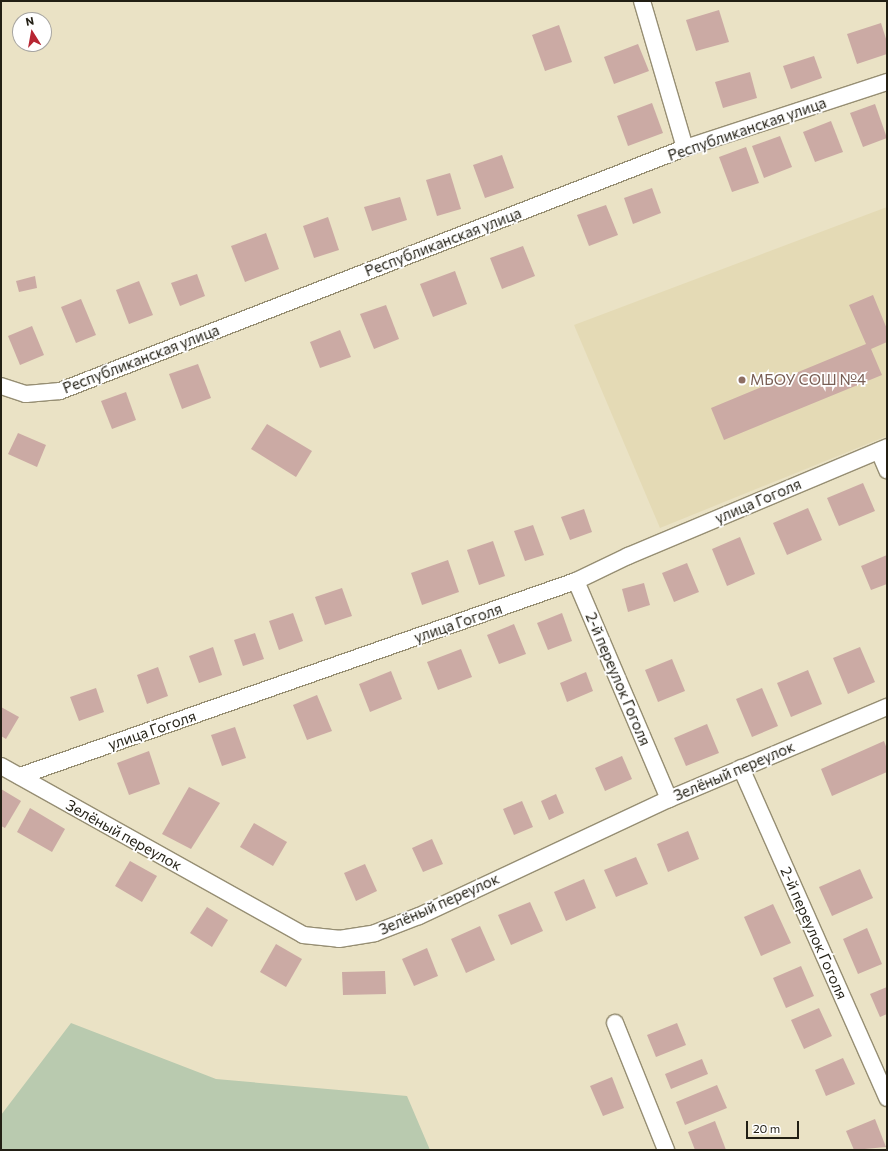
<!DOCTYPE html>
<meta charset="utf-8">
<style>
body{margin:0}
#map{position:relative;width:888px;height:1151px;overflow:hidden;background:#eae2c5;font-family:Commissioner,sans-serif}
div>[style]{position:absolute}
.built>*{inset:0;background:#e4dab5}
.green>*{inset:0;background:#b9caaf}
.building>*{inset:0;background:#cbaaa4}
.roads{filter:drop-shadow(1px 0 #968e73) drop-shadow(-1px 0 #968e73) drop-shadow(0 1px #968e73) drop-shadow(0 -1px #968e73)}
.minor>*{height:16px;margin:-8px;padding:0 8px;transform-origin:8px;border-radius:8px;background:#fff}
.dots>*{width:11px;height:11px;translate:-50% -50%;box-sizing:border-box;border:2px solid #fff;border-radius:50%}
span{translate:-50% -50%;white-space:nowrap;text-align:center;line-height:1.15;-webkit-text-stroke:3.5px #fff;paint-order:stroke}
.street-label{font-size:15px;color:#221f14}
.education-label{font-size:15px;color:#785e54}
.left{translate:0 -50%;text-align:left}
.frame{position:absolute;inset:0;border:2px solid #221f14;pointer-events:none}
.north{position:absolute;left:12px;top:12px;width:40px;height:40px;box-sizing:border-box;background:#fff;border:1px solid #a7a5a1;border-radius:50%;rotate:349deg;font-size:11px;font-weight:700;line-height:16px;text-align:center;color:#221f14}
.north::after{content:'';display:block;margin:auto;width:14px;height:18px;background:#b72633;clip-path:polygon(50% 0,100% 100%,50% 72%,0 100%)}
.scale{position:absolute;left:746px;top:1121px;width:53px;height:18px;box-sizing:border-box;border:2px solid #221f14;border-top:0;padding-left:5px;font-size:12px;line-height:14px;white-space:nowrap;color:#221f14;-webkit-text-stroke:3px #fff;paint-order:stroke}
</style>
<div id="map">
<div class="built">
<i style="clip-path:polygon(887px 207px,887px 436px,660px 528px,574px 325px)"></i>
</div>
<div class="green">
<i style="clip-path:polygon(71px 1023px,216px 1079px,407px 1096px,430px 1150px,1px 1150px,1px 1115px)"></i>
</div>
<div class="building">
<i style="clip-path:polygon(719px 10px,729px 42px,696px 51px,686px 20px)"></i>
<i style="clip-path:polygon(881px 23px,887px 42px,887px 54px,857px 64px,847px 34px)"></i>
<i style="clip-path:polygon(559px 25px,572px 62px,545px 71px,532px 35px)"></i>
<i style="clip-path:polygon(638px 44px,649px 71px,614px 84px,604px 57px)"></i>
<i style="clip-path:polygon(814px 56px,822px 78px,791px 89px,783px 66px)"></i>
<i style="clip-path:polygon(750px 72px,757px 98px,723px 108px,715px 82px)"></i>
<i style="clip-path:polygon(652px 103px,663px 133px,628px 146px,617px 116px)"></i>
<i style="clip-path:polygon(875px 104px,887px 138px,863px 147px,850px 113px)"></i>
<i style="clip-path:polygon(831px 121px,843px 152px,815px 162px,803px 132px)"></i>
<i style="clip-path:polygon(780px 136px,792px 167px,764px 178px,752px 146px)"></i>
<i style="clip-path:polygon(746px 147px,759px 183px,732px 192px,719px 157px)"></i>
<i style="clip-path:polygon(502px 155px,514px 188px,485px 198px,473px 165px)"></i>
<i style="clip-path:polygon(450px 173px,461px 209px,437px 216px,426px 180px)"></i>
<i style="clip-path:polygon(652px 188px,661px 213px,633px 224px,624px 198px)"></i>
<i style="clip-path:polygon(400px 197px,407px 220px,372px 231px,364px 207px)"></i>
<i style="clip-path:polygon(606px 205px,618px 235px,589px 246px,577px 215px)"></i>
<i style="clip-path:polygon(328px 217px,339px 250px,314px 258px,303px 226px)"></i>
<i style="clip-path:polygon(266px 233px,279px 269px,245px 282px,231px 246px)"></i>
<i style="clip-path:polygon(523px 246px,535px 276px,502px 289px,490px 258px)"></i>
<i style="clip-path:polygon(455px 271px,467px 304px,433px 317px,420px 284px)"></i>
<i style="clip-path:polygon(197px 274px,205px 296px,180px 306px,171px 283px)"></i>
<i style="clip-path:polygon(35px 276px,37px 288px,19px 292px,16px 281px)"></i>
<i style="clip-path:polygon(139px 281px,153px 315px,129px 324px,116px 290px)"></i>
<i style="clip-path:polygon(873px 295px,887px 329px,887px 342px,871px 349px,882px 375px,724px 440px,711px 408px,866px 344px,849px 305px)"></i>
<i style="clip-path:polygon(81px 299px,96px 335px,76px 343px,61px 307px)"></i>
<i style="clip-path:polygon(386px 305px,399px 339px,374px 349px,360px 314px)"></i>
<i style="clip-path:polygon(32px 326px,44px 355px,20px 365px,8px 336px)"></i>
<i style="clip-path:polygon(340px 330px,351px 357px,320px 368px,310px 342px)"></i>
<i style="clip-path:polygon(198px 364px,211px 398px,182px 409px,169px 374px)"></i>
<i style="clip-path:polygon(126px 392px,136px 420px,112px 429px,101px 401px)"></i>
<i style="clip-path:polygon(267px 424px,312px 451px,296px 477px,251px 449px)"></i>
<i style="clip-path:polygon(18px 433px,46px 445px,37px 467px,8px 454px)"></i>
<i style="clip-path:polygon(863px 483px,875px 511px,839px 526px,827px 498px)"></i>
<i style="clip-path:polygon(808px 508px,822px 540px,787px 555px,773px 523px)"></i>
<i style="clip-path:polygon(584px 509px,592px 532px,570px 540px,561px 517px)"></i>
<i style="clip-path:polygon(533px 525px,544px 555px,525px 561px,514px 531px)"></i>
<i style="clip-path:polygon(740px 537px,755px 574px,727px 586px,712px 549px)"></i>
<i style="clip-path:polygon(493px 541px,505px 576px,479px 585px,467px 550px)"></i>
<i style="clip-path:polygon(887px 555px,887px 584px,871px 590px,861px 566px)"></i>
<i style="clip-path:polygon(448px 560px,459px 592px,422px 605px,411px 573px)"></i>
<i style="clip-path:polygon(687px 563px,699px 592px,674px 602px,662px 573px)"></i>
<i style="clip-path:polygon(644px 583px,650px 605px,628px 612px,622px 589px)"></i>
<i style="clip-path:polygon(342px 588px,352px 616px,325px 625px,315px 597px)"></i>
<i style="clip-path:polygon(293px 613px,303px 641px,279px 650px,269px 621px)"></i>
<i style="clip-path:polygon(562px 613px,572px 641px,548px 650px,537px 623px)"></i>
<i style="clip-path:polygon(514px 624px,526px 654px,499px 664px,487px 635px)"></i>
<i style="clip-path:polygon(255px 633px,264px 659px,243px 666px,234px 640px)"></i>
<i style="clip-path:polygon(213px 647px,222px 675px,199px 683px,189px 656px)"></i>
<i style="clip-path:polygon(860px 647px,875px 682px,848px 694px,833px 658px)"></i>
<i style="clip-path:polygon(461px 649px,472px 677px,438px 690px,427px 662px)"></i>
<i style="clip-path:polygon(672px 659px,685px 691px,658px 702px,645px 670px)"></i>
<i style="clip-path:polygon(158px 667px,168px 696px,147px 704px,137px 675px)"></i>
<i style="clip-path:polygon(808px 670px,822px 704px,791px 717px,777px 683px)"></i>
<i style="clip-path:polygon(391px 671px,402px 699px,370px 712px,359px 684px)"></i>
<i style="clip-path:polygon(586px 672px,593px 691px,567px 702px,560px 683px)"></i>
<i style="clip-path:polygon(96px 688px,104px 712px,79px 721px,70px 697px)"></i>
<i style="clip-path:polygon(762px 688px,778px 726px,752px 737px,736px 699px)"></i>
<i style="clip-path:polygon(317px 695px,332px 731px,307px 740px,293px 705px)"></i>
<i style="clip-path:polygon(1px 707px,19px 717px,6px 739px,1px 736px)"></i>
<i style="clip-path:polygon(707px 724px,719px 753px,686px 766px,674px 738px)"></i>
<i style="clip-path:polygon(235px 727px,246px 758px,222px 766px,211px 735px)"></i>
<i style="clip-path:polygon(884px 741px,887px 749px,887px 772px,832px 796px,821px 769px)"></i>
<i style="clip-path:polygon(149px 751px,160px 784px,129px 795px,117px 763px)"></i>
<i style="clip-path:polygon(622px 756px,632px 779px,605px 791px,595px 768px)"></i>
<i style="clip-path:polygon(189px 787px,220px 803px,191px 849px,162px 834px)"></i>
<i style="clip-path:polygon(1px 789px,21px 801px,5px 828px,1px 826px)"></i>
<i style="clip-path:polygon(556px 794px,564px 813px,549px 820px,541px 801px)"></i>
<i style="clip-path:polygon(522px 801px,533px 827px,514px 835px,503px 809px)"></i>
<i style="clip-path:polygon(30px 808px,65px 829px,52px 852px,17px 832px)"></i>
<i style="clip-path:polygon(254px 823px,287px 842px,273px 866px,240px 847px)"></i>
<i style="clip-path:polygon(688px 831px,699px 859px,668px 872px,657px 844px)"></i>
<i style="clip-path:polygon(432px 839px,443px 864px,423px 872px,412px 848px)"></i>
<i style="clip-path:polygon(636px 857px,648px 884px,616px 897px,604px 870px)"></i>
<i style="clip-path:polygon(130px 861px,157px 876px,142px 902px,115px 886px)"></i>
<i style="clip-path:polygon(365px 864px,377px 891px,356px 901px,344px 873px)"></i>
<i style="clip-path:polygon(860px 869px,873px 898px,832px 916px,819px 887px)"></i>
<i style="clip-path:polygon(584px 879px,596px 908px,566px 921px,554px 892px)"></i>
<i style="clip-path:polygon(530px 902px,543px 931px,511px 945px,498px 915px)"></i>
<i style="clip-path:polygon(773px 904px,791px 943px,761px 956px,744px 917px)"></i>
<i style="clip-path:polygon(207px 907px,228px 920px,212px 947px,190px 933px)"></i>
<i style="clip-path:polygon(480px 926px,495px 960px,466px 973px,451px 939px)"></i>
<i style="clip-path:polygon(867px 928px,882px 964px,858px 974px,843px 939px)"></i>
<i style="clip-path:polygon(276px 944px,302px 959px,286px 987px,260px 972px)"></i>
<i style="clip-path:polygon(427px 948px,438px 976px,414px 986px,402px 959px)"></i>
<i style="clip-path:polygon(801px 966px,814px 996px,786px 1008px,773px 978px)"></i>
<i style="clip-path:polygon(385px 971px,386px 994px,343px 995px,342px 972px)"></i>
<i style="clip-path:polygon(887px 987px,887px 1014px,880px 1017px,870px 994px)"></i>
<i style="clip-path:polygon(819px 1008px,832px 1036px,804px 1049px,791px 1020px)"></i>
<i style="clip-path:polygon(677px 1023px,686px 1045px,656px 1057px,647px 1035px)"></i>
<i style="clip-path:polygon(843px 1058px,855px 1084px,826px 1096px,815px 1070px)"></i>
<i style="clip-path:polygon(702px 1059px,708px 1074px,671px 1089px,665px 1074px)"></i>
<i style="clip-path:polygon(612px 1077px,624px 1108px,603px 1116px,590px 1086px)"></i>
<i style="clip-path:polygon(717px 1085px,727px 1108px,685px 1125px,676px 1102px)"></i>
<i style="clip-path:polygon(875px 1119px,886px 1147px,854px 1150px,846px 1131px)"></i>
<i style="clip-path:polygon(715px 1121px,726px 1150px,695px 1150px,688px 1132px)"></i>
</div>
<div class="roads">
<div class="minor">
<i style="left:642px;top:1px;width:153px;rotate:73.7deg"></i>
<i style="left:1px;top:386px;width:26px;rotate:18deg"></i>
<i style="left:26px;top:394px;width:34px;rotate:-5deg"></i>
<i style="left:60px;top:391px;width:671px;rotate:-21.25deg"></i>
<i style="left:685px;top:148px;width:213px;rotate:-18.1deg"></i>
<i style="left:879px;top:451px;width:21px;rotate:67deg"></i>
<i style="left:576px;top:581px;width:237px;rotate:66.9deg"></i>
<i style="left:1px;top:766px;width:346px;rotate:29.2deg"></i>
<i style="left:303px;top:935px;width:36px;rotate:6deg"></i>
<i style="left:339px;top:939px;width:36px;rotate:-9deg"></i>
<i style="left:375px;top:933px;width:47px;rotate:-21.1deg"></i>
<i style="left:419px;top:916px;width:276px;rotate:-25.1deg"></i>
<i style="left:669px;top:799px;width:237px;rotate:-22.9deg"></i>
<i style="left:741px;top:768px;width:361px;rotate:66.1deg"></i>
<i style="left:20px;top:776px;width:589px;rotate:-19.33deg"></i>
<i style="left:576px;top:581px;width:58px;rotate:-25.7deg"></i>
<i style="left:628px;top:556px;width:281px;rotate:-22.8deg"></i>
<i style="left:615px;top:1023px;width:137px;rotate:68.1deg"></i>
</div>
</div>
<div class="dots">
<i style="left:742px;top:380px;background:#8d6e63"></i>
</div>
<div class="street-label">
<span style="left:747px;top:129px;rotate:-19deg">Республиканская улица</span>
<span style="left:443px;top:242px;rotate:-21deg">Республиканская улица</span>
<span style="left:141px;top:359px;rotate:-21deg">Республиканская улица</span>
<span style="left:758px;top:501px;rotate:-23deg">улица Гоголя</span>
<span style="left:458px;top:623px;rotate:-19deg">улица Гоголя</span>
<span style="left:618px;top:679px;rotate:67deg">2-й переулок Гоголя</span>
<span style="left:152px;top:730px;rotate:-19deg">улица Гоголя</span>
<span style="left:734px;top:771px;rotate:-23deg">Зелёный переулок</span>
<span style="left:124px;top:835px;rotate:29deg">Зелёный переулок</span>
<span style="left:439px;top:904px;rotate:-24deg">Зелёный переулок</span>
<span style="left:814px;top:933px;rotate:66deg">2-й переулок Гоголя</span>
</div>
<div class="education-label">
<span class="left" style="left:750px;top:380px">МБОУ СОШ №4</span>
</div>
<div class="frame"></div>
<div class="north">N</div>
<div class="scale">20 m</div>
</div>
